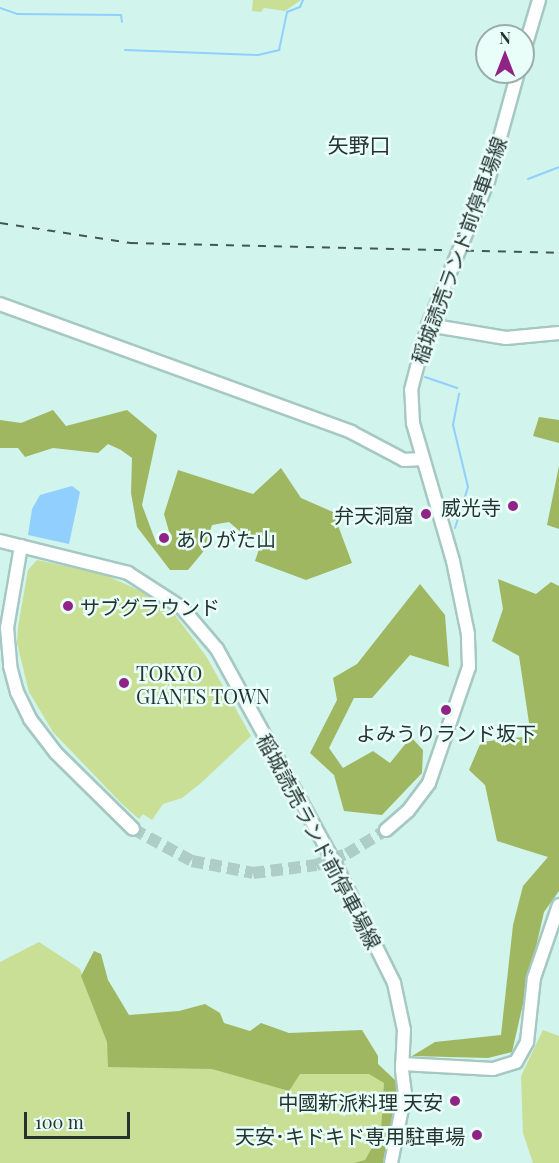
<!DOCTYPE html>
<meta charset="utf-8">
<style>
body{margin:0}
#map{position:relative;width:559px;height:1163px;overflow:hidden;background:#d1f4ed;font-family:"Playfair Display","Noto Sans JP",serif}
div>[style]{position:absolute}
.green>*{inset:0;background:#c8df95}
.forest>*{inset:0;background:#9fb761}
.water>*{inset:0;background:#90cffe}
.stream>*{height:2px;margin:-1px;padding:0 1px;transform-origin:1px;border-radius:1px;background:#90cffe}
.secondary-tunnel>*{height:12px;margin-top:-6px;transform-origin:0;background:repeating-linear-gradient(90deg,#afcdc7 0 12px,transparent 0 18px)}
.roads{filter:drop-shadow(2px 0 #a6c8c2) drop-shadow(-2px 0 #a6c8c2) drop-shadow(0 2px #a6c8c2) drop-shadow(0 -2px #a6c8c2)}
.secondary>*{height:12px;margin:-6px;padding:0 6px;transform-origin:6px;border-radius:6px;background:#fff}
.rail>*{height:2px;margin-top:-1px;transform-origin:0;background:repeating-linear-gradient(90deg,#445652 0 8px,transparent 0 16px)}
.dots>*{width:16px;height:16px;translate:-50% -50%;box-sizing:border-box;border:3px solid #e9fef9;border-radius:50%}
span{translate:-50% -50%;white-space:nowrap;text-align:center;line-height:1.15;-webkit-text-stroke:5px #e9fef9;paint-order:stroke}
.street-label{font-size:20px;color:#253330}
.poi-label{font-size:20px;color:#253330}
.right{translate:-100% -50%;text-align:right}
.left{translate:0 -50%;text-align:left}
.neighbourhood-label{font-size:21px;color:#253330}
.north{position:absolute;left:475px;top:24px;width:60px;height:60px;box-sizing:border-box;background:#e9fef9;border:2px solid #9bada9;border-radius:50%;rotate:0deg;font-size:16px;font-weight:700;line-height:24px;text-align:center;color:#253330}
.north::after{content:'';display:block;margin:auto;width:21px;height:27px;background:#902486;clip-path:polygon(50% 0,100% 100%,50% 72%,0 100%)}
.scale{position:absolute;left:24px;top:1112px;width:106px;height:27px;box-sizing:border-box;border:3px solid #253330;border-top:0;padding-left:8px;font-size:18px;line-height:21px;white-space:nowrap;color:#253330;-webkit-text-stroke:4px #e9fef9;paint-order:stroke}
</style>
<div id="map">
<div class="green">
<i style="clip-path:polygon(253px 0,301px 0,285px 11px,264px 8px,261px 12px,252px 11px)"></i>
<i style="clip-path:polygon(37px 560px,103px 574px,145px 593px,175px 615px,206px 656px,251px 736px,201px 783px,182px 798px,163px 804px,152px 820px,143px 814px,139px 819px,121px 803px,53px 732px,29px 692px,17px 643px,18px 627px,28px 570px)"></i>
<i style="clip-path:polygon(39px 942px,80px 969px,116px 1061px,221px 1059px,386px 1075px,387px 1163px,0 1163px,0 962px)"></i>
<i style="clip-path:polygon(543px 1030px,559px 1036px,559px 1163px,533px 1163px,523px 1133px,521px 1076px)"></i>
</div>
<div class="forest">
<i style="clip-path:polygon(53px 410px,66px 426px,127px 410px,157px 435px,142px 505px,157px 545px,170px 535px,164px 514px,178px 470px,253px 494px,281px 468px,301px 498px,333px 512px,352px 563px,306px 580px,255px 561px,264px 535px,249px 539px,229px 522px,212px 525px,203px 552px,188px 570px,170px 570px,137px 527px,131px 493px,132px 458px,121px 450px,108px 444px,98px 453px,53px 448px,25px 457px,18px 448px,0 448px,0 420px,21px 423px)"></i>
<i style="clip-path:polygon(539px 417px,559px 420px,559px 443px,533px 436px)"></i>
<i style="clip-path:polygon(559px 466px,559px 529px,547px 525px)"></i>
<i style="clip-path:polygon(498px 579px,536px 594px,551px 582px,559px 586px,559px 891px,544px 912px,512px 1052px,488px 1058px,412px 1056px,435px 1042px,501px 1035px,513px 925px,523px 886px,548px 857px,497px 841px,485px 785px,469px 770px,481px 742px,531px 736px,519px 656px,492px 641px,503px 609px)"></i>
<i style="clip-path:polygon(420px 584px,445px 615px,449px 667px,410px 655px,372px 698px,354px 698px,329px 748px,343px 768px,373px 751px,390px 763px,411px 737px,423px 750px,422px 773px,382px 815px,344px 811px,334px 775px,310px 753px,337px 700px,333px 678px,357px 664px)"></i>
<i style="clip-path:polygon(94px 951px,101px 954px,108px 980px,129px 1015px,179px 1011px,205px 1004px,220px 1013px,224px 1023px,250px 1031px,261px 1023px,289px 1033px,362px 1030px,378px 1056px,378px 1064px,395px 1080px,398px 1094px,383px 1163px,354px 1163px,365px 1160px,381px 1132px,384px 1083px,369px 1074px,300px 1074px,289px 1091px,212px 1069px,108px 1067px,107px 1042px,81px 976px)"></i>
</div>
<div class="water">
<i style="clip-path:polygon(72px 486px,80px 492px,69px 544px,28px 535px,32px 509px,40px 495px)"></i>
</div>
<div class="stream">
<i style="left:0;top:8px;width:18px;rotate:19deg"></i>
<i style="left:17px;top:14px;width:104px;rotate:0.6deg"></i>
<i style="left:121px;top:15px;width:7px;rotate:82deg"></i>
<i style="left:125px;top:50px;width:133px;rotate:2.2deg"></i>
<i style="left:258px;top:55px;width:22px;rotate:-13deg"></i>
<i style="left:279px;top:50px;width:39px;rotate:-78deg"></i>
<i style="left:287px;top:12px;width:14px;rotate:-21deg"></i>
<i style="left:300px;top:7px;width:8px;rotate:-67deg"></i>
<i style="left:528px;top:179px;width:33px;rotate:-21deg"></i>
<i style="left:425px;top:377px;width:34px;rotate:19deg"></i>
<i style="left:455px;top:528px;width:43px;rotate:-72.4deg"></i>
<i style="left:468px;top:487px;width:64px;rotate:-103.6deg"></i>
<i style="left:453px;top:425px;width:32px;rotate:-79deg"></i>
</div>
<div class="secondary-tunnel">
<i style="left:133px;top:829px;width:67px;rotate:28.5deg"></i>
<i style="left:192px;top:861px;width:62px;rotate:11.1deg"></i>
<i style="left:253px;top:873px;width:64px;rotate:-7.2deg"></i>
<i style="left:316px;top:865px;width:33px;rotate:-20deg"></i>
<i style="left:347px;top:854px;width:46px;rotate:-31.6deg"></i>
</div>
<div class="roads">
<div class="secondary">
<i style="left:523px;top:54px;width:56px;rotate:-73.5deg"></i>
<i style="left:0;top:304px;width:374px;rotate:20deg"></i>
<i style="left:351px;top:432px;width:60px;rotate:27.8deg"></i>
<i style="left:404px;top:460px;width:19px;rotate:-3deg"></i>
<i style="left:428px;top:325px;width:79px;rotate:9.5deg"></i>
<i style="left:506px;top:338px;width:53px;rotate:-5.4deg"></i>
<i style="left:0;top:541px;width:132px;rotate:14deg"></i>
<i style="left:128px;top:573px;width:64px;rotate:32.9deg"></i>
<i style="left:182px;top:608px;width:54px;rotate:49.5deg"></i>
<i style="left:217px;top:649px;width:245px;rotate:61.2deg"></i>
<i style="left:335px;top:864px;width:133px;rotate:63.6deg"></i>
<i style="left:394px;top:983px;width:48px;rotate:78deg"></i>
<i style="left:404px;top:1030px;width:40px;rotate:92.9deg"></i>
<i style="left:402px;top:1070px;width:23px;rotate:83deg"></i>
<i style="left:405px;top:1093px;width:71px;rotate:101.3deg"></i>
<i style="left:21px;top:546px;width:83px;rotate:99.7deg"></i>
<i style="left:7px;top:628px;width:38px;rotate:85deg"></i>
<i style="left:10px;top:666px;width:27px;rotate:75deg"></i>
<i style="left:17px;top:692px;width:30px;rotate:64deg"></i>
<i style="left:30px;top:719px;width:43px;rotate:52.6deg"></i>
<i style="left:56px;top:753px;width:108px;rotate:44.6deg"></i>
<i style="left:386px;top:830px;width:29px;rotate:-41deg"></i>
<i style="left:408px;top:811px;width:35px;rotate:-53deg"></i>
<i style="left:429px;top:783px;width:123px;rotate:-71deg"></i>
<i style="left:469px;top:667px;width:33px;rotate:-92deg"></i>
<i style="left:468px;top:634px;width:75px;rotate:-101.6deg"></i>
<i style="left:453px;top:561px;width:144px;rotate:-106.2deg"></i>
<i style="left:413px;top:423px;width:33px;rotate:-93deg"></i>
<i style="left:411px;top:390px;width:67px;rotate:-75.3deg"></i>
<i style="left:428px;top:325px;width:156px;rotate:-67.4deg"></i>
<i style="left:488px;top:181px;width:113px;rotate:-74.6deg"></i>
<i style="left:402px;top:1064px;width:91px;rotate:3.1deg"></i>
<i style="left:493px;top:1069px;width:24px;rotate:-17deg"></i>
<i style="left:516px;top:1062px;width:23px;rotate:-61deg"></i>
<i style="left:527px;top:1042px;width:64px;rotate:-83.8deg"></i>
<i style="left:534px;top:978px;width:77px;rotate:-71.1deg"></i>
</div>
</div>
<div class="rail">
<i style="left:0;top:223px;width:132px;rotate:8.7deg"></i>
<i style="left:130px;top:243px;width:429px;rotate:1.3deg"></i>
</div>
<div class="dots">
<i style="left:513px;top:506px;background:#902486"></i>
<i style="left:426px;top:514px;background:#902486"></i>
<i style="left:164px;top:538px;background:#902486"></i>
<i style="left:68px;top:606px;background:#902486"></i>
<i style="left:124px;top:683px;background:#902486"></i>
<i style="left:446px;top:710px;background:#902486"></i>
<i style="left:455px;top:1101px;background:#902486"></i>
<i style="left:477px;top:1135px;background:#902486"></i>
</div>
<div class="street-label">
<span style="left:458px;top:250px;rotate:-70deg">稲城読売ランド前停車場線</span>
<span style="left:320px;top:841px;rotate:62deg">稲城読売ランド前停車場線</span>
</div>
<div class="poi-label">
<span class="right" style="left:501px;top:506px">威光寺</span>
<span class="right" style="left:414px;top:514px">弁天洞窟</span>
<span class="left" style="left:176px;top:538px">ありがた山</span>
<span class="left" style="left:80px;top:606px">サブグラウンド</span>
<span class="left" style="left:136px;top:684px">TOKYO<br>GIANTS TOWN</span>
<span style="left:446px;top:732px">よみうりランド坂下</span>
<span class="right" style="left:443px;top:1101px">中國新派料理 天安</span>
<span class="right" style="left:465px;top:1135px">天安･キドキド専用駐車場</span>
</div>
<div class="neighbourhood-label">
<span style="left:359px;top:144px">矢野口</span>
</div>
<div class="north">N</div>
<div class="scale">100 m</div>
</div>
